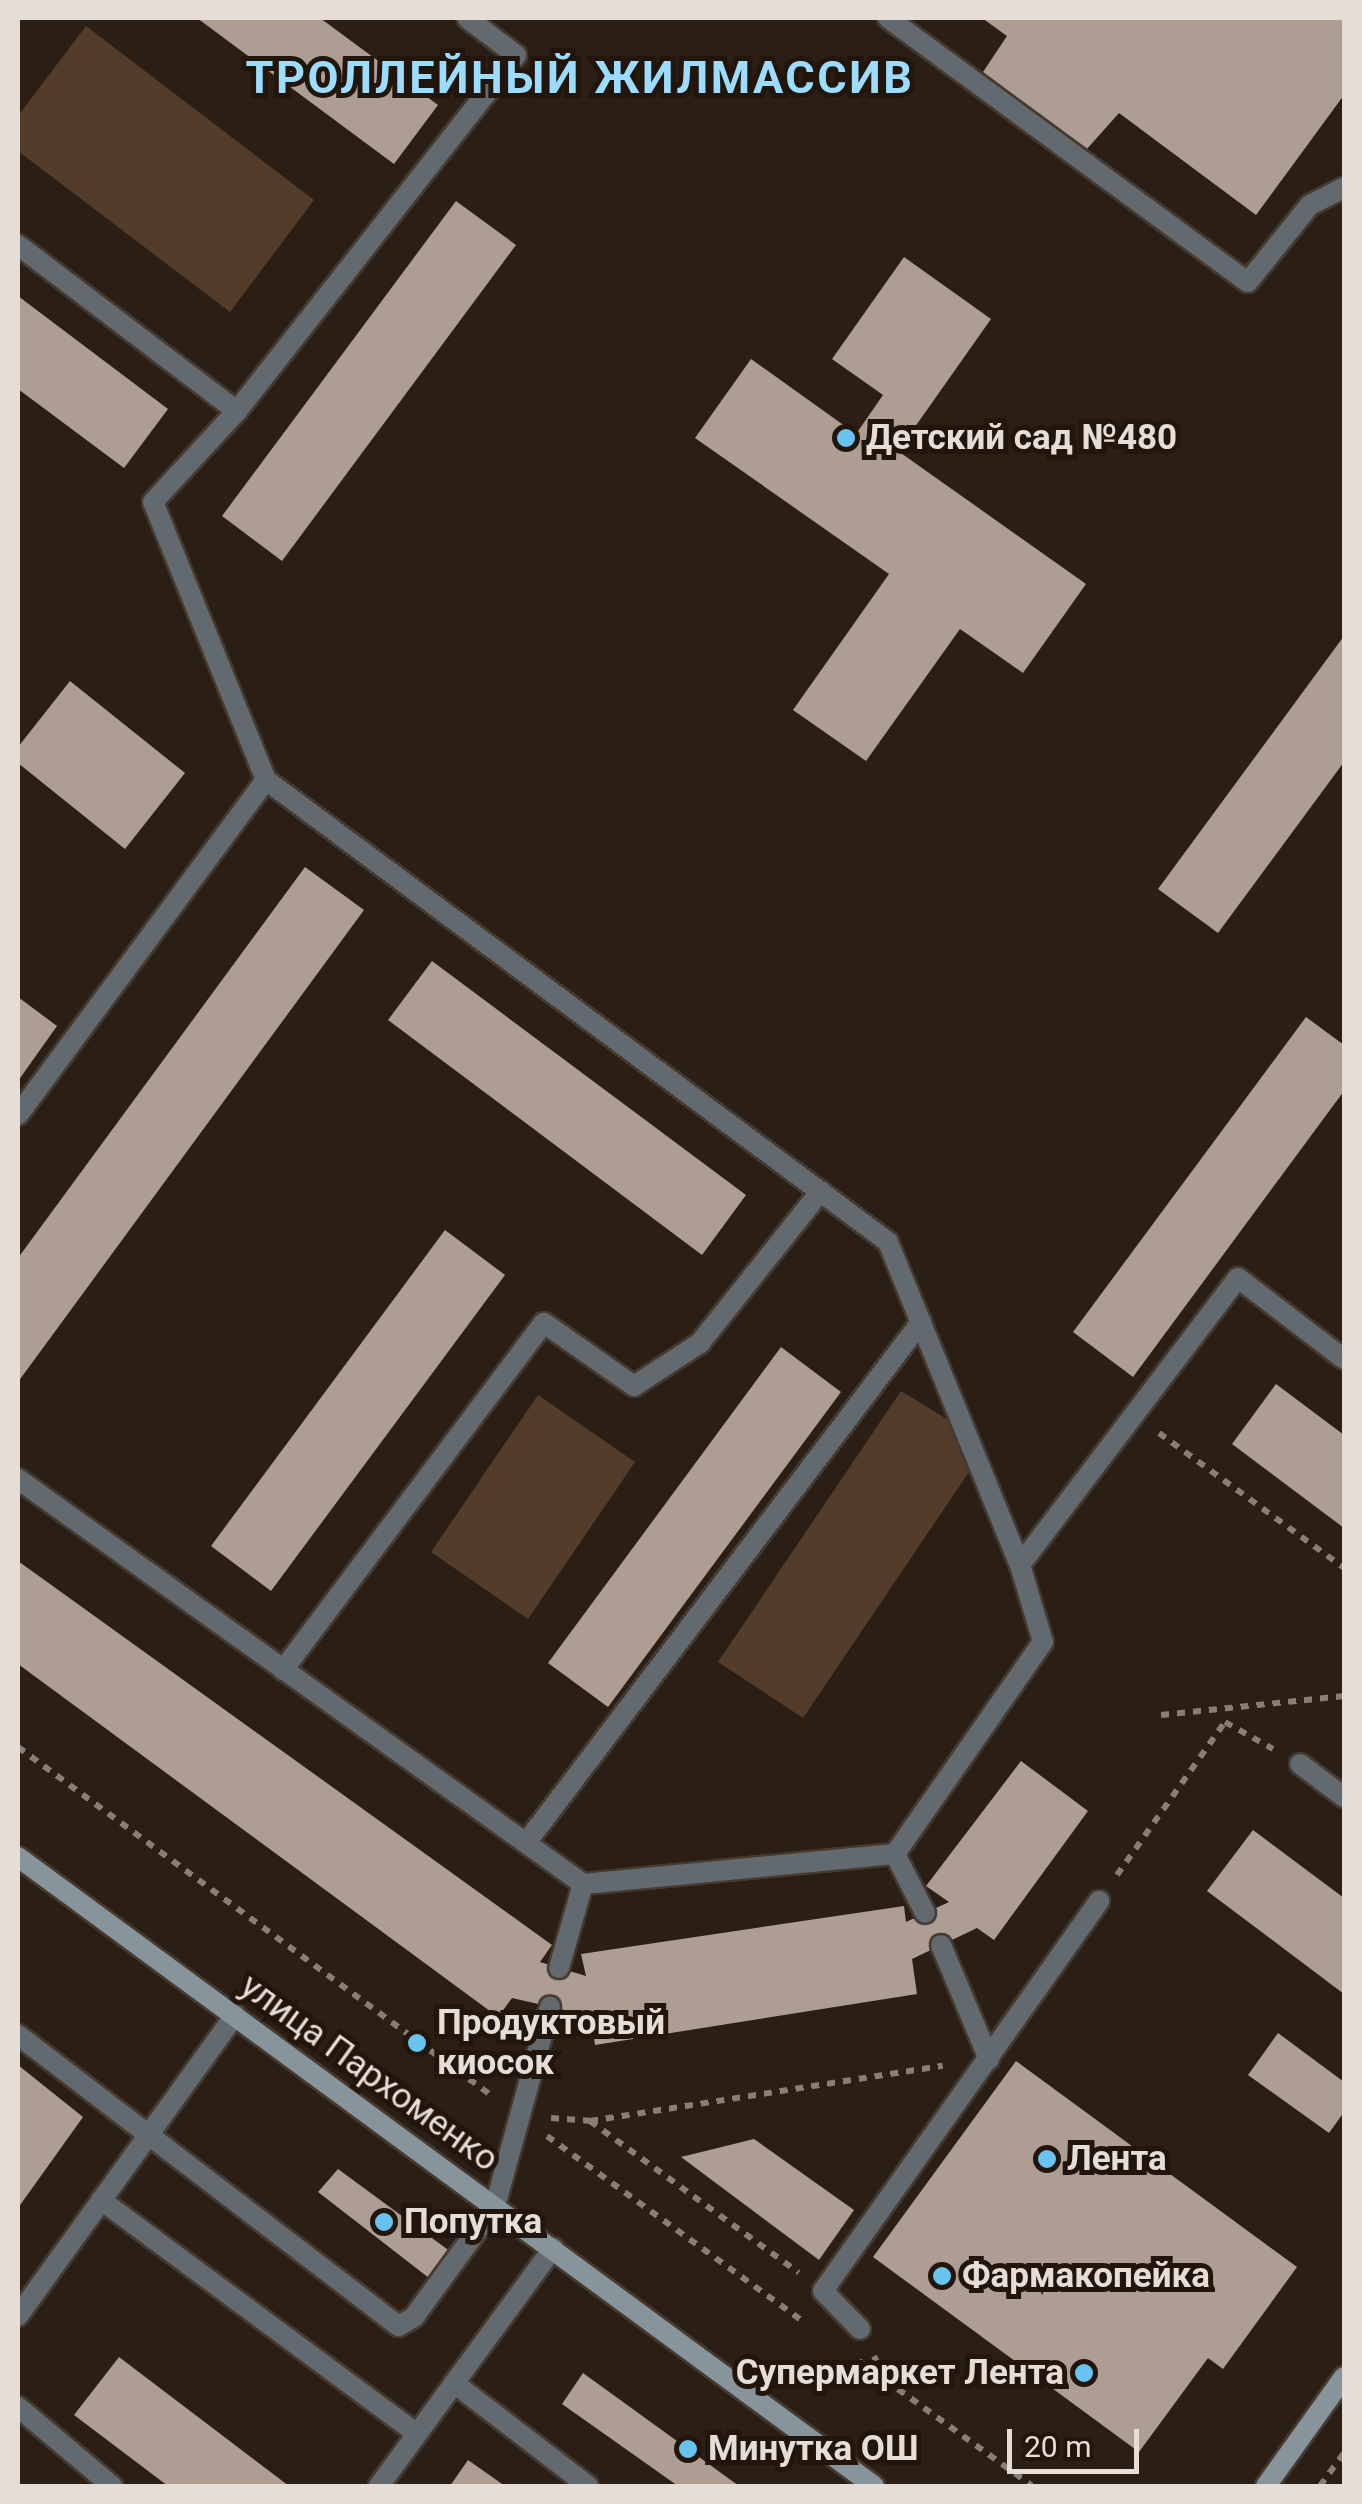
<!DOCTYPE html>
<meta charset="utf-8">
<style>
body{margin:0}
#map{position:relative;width:1362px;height:2504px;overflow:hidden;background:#2b1f15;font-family:Roboto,sans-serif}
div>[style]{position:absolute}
.green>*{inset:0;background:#543c2a}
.building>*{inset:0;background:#ae9d92}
.path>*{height:6px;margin-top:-3px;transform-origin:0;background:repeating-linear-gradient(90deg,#897e76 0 8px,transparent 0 16px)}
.roads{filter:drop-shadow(2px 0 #453a30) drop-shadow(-2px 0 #453a30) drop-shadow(0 2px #453a30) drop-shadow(0 -2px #453a30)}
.lane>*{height:20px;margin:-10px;padding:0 10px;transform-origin:10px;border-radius:10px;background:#636a6f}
.secondary>*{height:20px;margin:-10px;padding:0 10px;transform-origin:10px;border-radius:10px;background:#88949b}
.dots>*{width:28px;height:28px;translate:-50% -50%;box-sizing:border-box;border:5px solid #22150c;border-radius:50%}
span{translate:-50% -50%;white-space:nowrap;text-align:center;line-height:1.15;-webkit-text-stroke:10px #22150c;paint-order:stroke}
.poi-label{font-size:35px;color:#e6ddd7;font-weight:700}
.left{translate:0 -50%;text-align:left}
.right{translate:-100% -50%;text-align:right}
.street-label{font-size:35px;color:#e6ddd7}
.district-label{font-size:45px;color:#9cdcfe;font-weight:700;letter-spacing:2.5px}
.frame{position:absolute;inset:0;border:20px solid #e6ddd7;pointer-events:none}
.scale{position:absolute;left:1007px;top:2429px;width:132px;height:45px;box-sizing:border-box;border:5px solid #e6ddd7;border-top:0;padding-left:12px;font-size:30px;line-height:35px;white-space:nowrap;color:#e6ddd7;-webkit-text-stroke:8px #22150c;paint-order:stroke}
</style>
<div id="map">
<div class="green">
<i style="clip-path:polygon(86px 26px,314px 200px,230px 312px,18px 151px,18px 116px)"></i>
<i style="clip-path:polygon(901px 1391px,950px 1421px,971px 1469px,803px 1718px,718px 1662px)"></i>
<i style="clip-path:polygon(538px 1395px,635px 1462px,528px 1619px,431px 1552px)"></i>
</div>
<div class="building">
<i style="clip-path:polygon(197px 18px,320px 18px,438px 105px,394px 164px)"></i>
<i style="clip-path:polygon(982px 18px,1344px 18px,1344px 95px,1256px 215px,1119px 113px,1086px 150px,983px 72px,1007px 36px)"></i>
<i style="clip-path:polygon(456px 201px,516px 245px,282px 561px,222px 516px)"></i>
<i style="clip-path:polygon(904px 257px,991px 319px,898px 451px,1086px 584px,1023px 673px,960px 629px,866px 761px,793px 710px,889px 574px,695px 438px,751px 359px,856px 434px,883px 395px,832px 359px)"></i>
<i style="clip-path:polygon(18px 296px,168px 409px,124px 468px,18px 389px)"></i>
<i style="clip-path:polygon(1344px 636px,1344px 762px,1218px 933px,1158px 889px)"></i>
<i style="clip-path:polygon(70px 681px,185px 773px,125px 849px,18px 763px,18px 747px)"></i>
<i style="clip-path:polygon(305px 867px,364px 910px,18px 1382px,18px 1258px)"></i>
<i style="clip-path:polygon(432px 961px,746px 1195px,702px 1255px,388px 1020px)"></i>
<i style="clip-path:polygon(18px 997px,57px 1026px,18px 1081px)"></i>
<i style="clip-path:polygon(1306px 1017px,1344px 1045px,1344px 1091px,1133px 1377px,1073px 1332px)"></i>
<i style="clip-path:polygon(445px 1230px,505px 1275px,271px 1591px,211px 1546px)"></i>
<i style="clip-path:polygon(781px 1347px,841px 1392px,608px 1707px,548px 1663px)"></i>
<i style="clip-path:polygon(1276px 1384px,1344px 1435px,1344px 1528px,1232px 1444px)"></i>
<i style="clip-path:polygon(18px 1561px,552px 1945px,540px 1962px,586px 1976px,581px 1954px,904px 1906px,906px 1922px,949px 1902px,926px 1886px,1021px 1761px,1088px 1811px,994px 1940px,977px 1928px,912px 1959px,917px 1994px,595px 2045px,591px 2016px,512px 1998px,498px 2017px,18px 1664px)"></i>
<i style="clip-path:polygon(1253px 1830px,1344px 1898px,1344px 1994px,1207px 1891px)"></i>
<i style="clip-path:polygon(1278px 2033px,1344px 2082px,1344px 2112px,1329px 2133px,1248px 2075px)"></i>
<i style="clip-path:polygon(1016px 2061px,1297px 2267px,1223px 2369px,1208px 2358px,1139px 2452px,873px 2257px)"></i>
<i style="clip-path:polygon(18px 2065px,83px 2117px,18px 2208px)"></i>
<i style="clip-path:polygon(754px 2139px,854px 2210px,819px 2260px,681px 2157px)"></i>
<i style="clip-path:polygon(338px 2169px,451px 2252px,429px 2278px,318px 2192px)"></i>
<i style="clip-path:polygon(119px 2357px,289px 2486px,168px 2486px,74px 2415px)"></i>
<i style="clip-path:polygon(583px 2373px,688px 2449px,739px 2486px,678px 2486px,562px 2404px)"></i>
<i style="clip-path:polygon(468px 2460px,505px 2486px,450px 2486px)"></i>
</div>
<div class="path">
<i style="left:1159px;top:1433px;width:229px;rotate:36.1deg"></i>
<i style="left:1161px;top:1715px;width:184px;rotate:-5.9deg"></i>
<i style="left:18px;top:1747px;width:589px;rotate:36.36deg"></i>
<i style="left:1117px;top:1875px;width:187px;rotate:-54.8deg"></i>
<i style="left:1225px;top:1722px;width:55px;rotate:29.4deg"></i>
<i style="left:551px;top:2118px;width:39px;rotate:4deg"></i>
<i style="left:590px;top:2121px;width:258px;rotate:36deg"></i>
<i style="left:590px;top:2121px;width:357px;rotate:-8.9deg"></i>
<i style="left:547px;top:2136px;width:312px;rotate:35.9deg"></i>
<i style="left:874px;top:2356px;width:28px;rotate:64deg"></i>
<i style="left:859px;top:2361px;width:213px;rotate:35.8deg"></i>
<i style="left:1320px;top:2486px;width:41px;rotate:-54deg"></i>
</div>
<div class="roads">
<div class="lane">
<i style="left:888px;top:18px;width:446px;rotate:36.3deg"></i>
<i style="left:1248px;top:282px;width:99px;rotate:-51.2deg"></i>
<i style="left:1310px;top:205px;width:38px;rotate:-27deg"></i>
<i style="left:18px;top:245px;width:275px;rotate:37.2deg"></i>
<i style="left:237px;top:411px;width:452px;rotate:-51.9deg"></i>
<i style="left:516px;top:55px;width:61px;rotate:-142.9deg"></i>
<i style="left:266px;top:780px;width:775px;rotate:36.6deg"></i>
<i style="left:888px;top:1242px;width:349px;rotate:67.8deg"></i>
<i style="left:18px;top:1115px;width:417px;rotate:-53.5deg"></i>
<i style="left:266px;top:780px;width:300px;rotate:-112.1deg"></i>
<i style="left:153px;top:502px;width:124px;rotate:-47.3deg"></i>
<i style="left:18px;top:1479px;width:695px;rotate:35.63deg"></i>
<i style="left:583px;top:1884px;width:313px;rotate:-5.5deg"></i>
<i style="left:895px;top:1854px;width:259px;rotate:-55.1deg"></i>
<i style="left:1043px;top:1642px;width:80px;rotate:-106.6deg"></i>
<i style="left:1020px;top:1565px;width:360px;rotate:-52.8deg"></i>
<i style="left:1238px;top:1278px;width:133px;rotate:37.4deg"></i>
<i style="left:283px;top:1670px;width:434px;rotate:-53.1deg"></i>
<i style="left:544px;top:1323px;width:110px;rotate:35deg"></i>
<i style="left:634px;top:1386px;width:79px;rotate:-33.1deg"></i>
<i style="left:700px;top:1343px;width:194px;rotate:-51.5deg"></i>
<i style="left:1300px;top:1764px;width:55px;rotate:36.9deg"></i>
<i style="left:526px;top:1843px;width:654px;rotate:-52.83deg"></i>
<i style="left:895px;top:1854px;width:66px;rotate:63deg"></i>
<i style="left:941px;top:1945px;width:124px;rotate:67.2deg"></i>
<i style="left:559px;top:1968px;width:87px;rotate:-74.1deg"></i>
<i style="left:18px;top:2035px;width:479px;rotate:37.4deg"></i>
<i style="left:399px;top:2326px;width:17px;rotate:-31deg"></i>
<i style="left:414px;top:2317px;width:137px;rotate:-53.9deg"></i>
<i style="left:495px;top:2206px;width:207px;rotate:-74.6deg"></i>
<i style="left:101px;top:2200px;width:393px;rotate:36.5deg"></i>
<i style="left:18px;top:2316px;width:371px;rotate:-54.2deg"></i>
<i style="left:860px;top:2329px;width:53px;rotate:-134.2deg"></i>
<i style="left:823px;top:2291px;width:478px;rotate:-54.7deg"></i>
<i style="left:454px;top:2383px;width:169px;rotate:37.5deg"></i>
<i style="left:18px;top:2407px;width:123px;rotate:40deg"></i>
<i style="left:379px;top:2486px;width:295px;rotate:-53.8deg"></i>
</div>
<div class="secondary">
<i style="left:18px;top:1857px;width:1062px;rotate:36.31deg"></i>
<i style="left:1266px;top:2486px;width:134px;rotate:-54.4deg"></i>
</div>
</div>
<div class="dots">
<i style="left:846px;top:438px;background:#69c3f1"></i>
<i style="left:417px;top:2043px;background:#69c3f1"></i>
<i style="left:1047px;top:2159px;background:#69c3f1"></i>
<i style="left:384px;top:2222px;background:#69c3f1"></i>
<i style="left:942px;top:2276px;background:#69c3f1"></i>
<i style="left:1084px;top:2373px;background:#69c3f1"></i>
<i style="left:688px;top:2449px;background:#69c3f1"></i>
</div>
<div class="poi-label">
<span class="left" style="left:866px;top:438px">Детский сад №480</span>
<span class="left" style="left:437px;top:2043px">Продуктовый<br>киосок</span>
<span class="left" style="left:1067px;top:2159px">Лента</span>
<span class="left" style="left:404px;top:2222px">Попутка</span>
<span class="left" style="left:962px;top:2276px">Фармакопейка</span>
<span class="right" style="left:1064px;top:2373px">Супермаркет Лента</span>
<span class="left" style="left:708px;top:2449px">Минутка ОШ</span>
</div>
<div class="street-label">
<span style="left:369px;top:2073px;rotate:36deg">улица Пархоменко</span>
</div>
<div class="district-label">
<span style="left:580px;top:78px">ТРОЛЛЕЙНЫЙ ЖИЛМАССИВ</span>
</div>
<div class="frame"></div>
<div class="scale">20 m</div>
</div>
